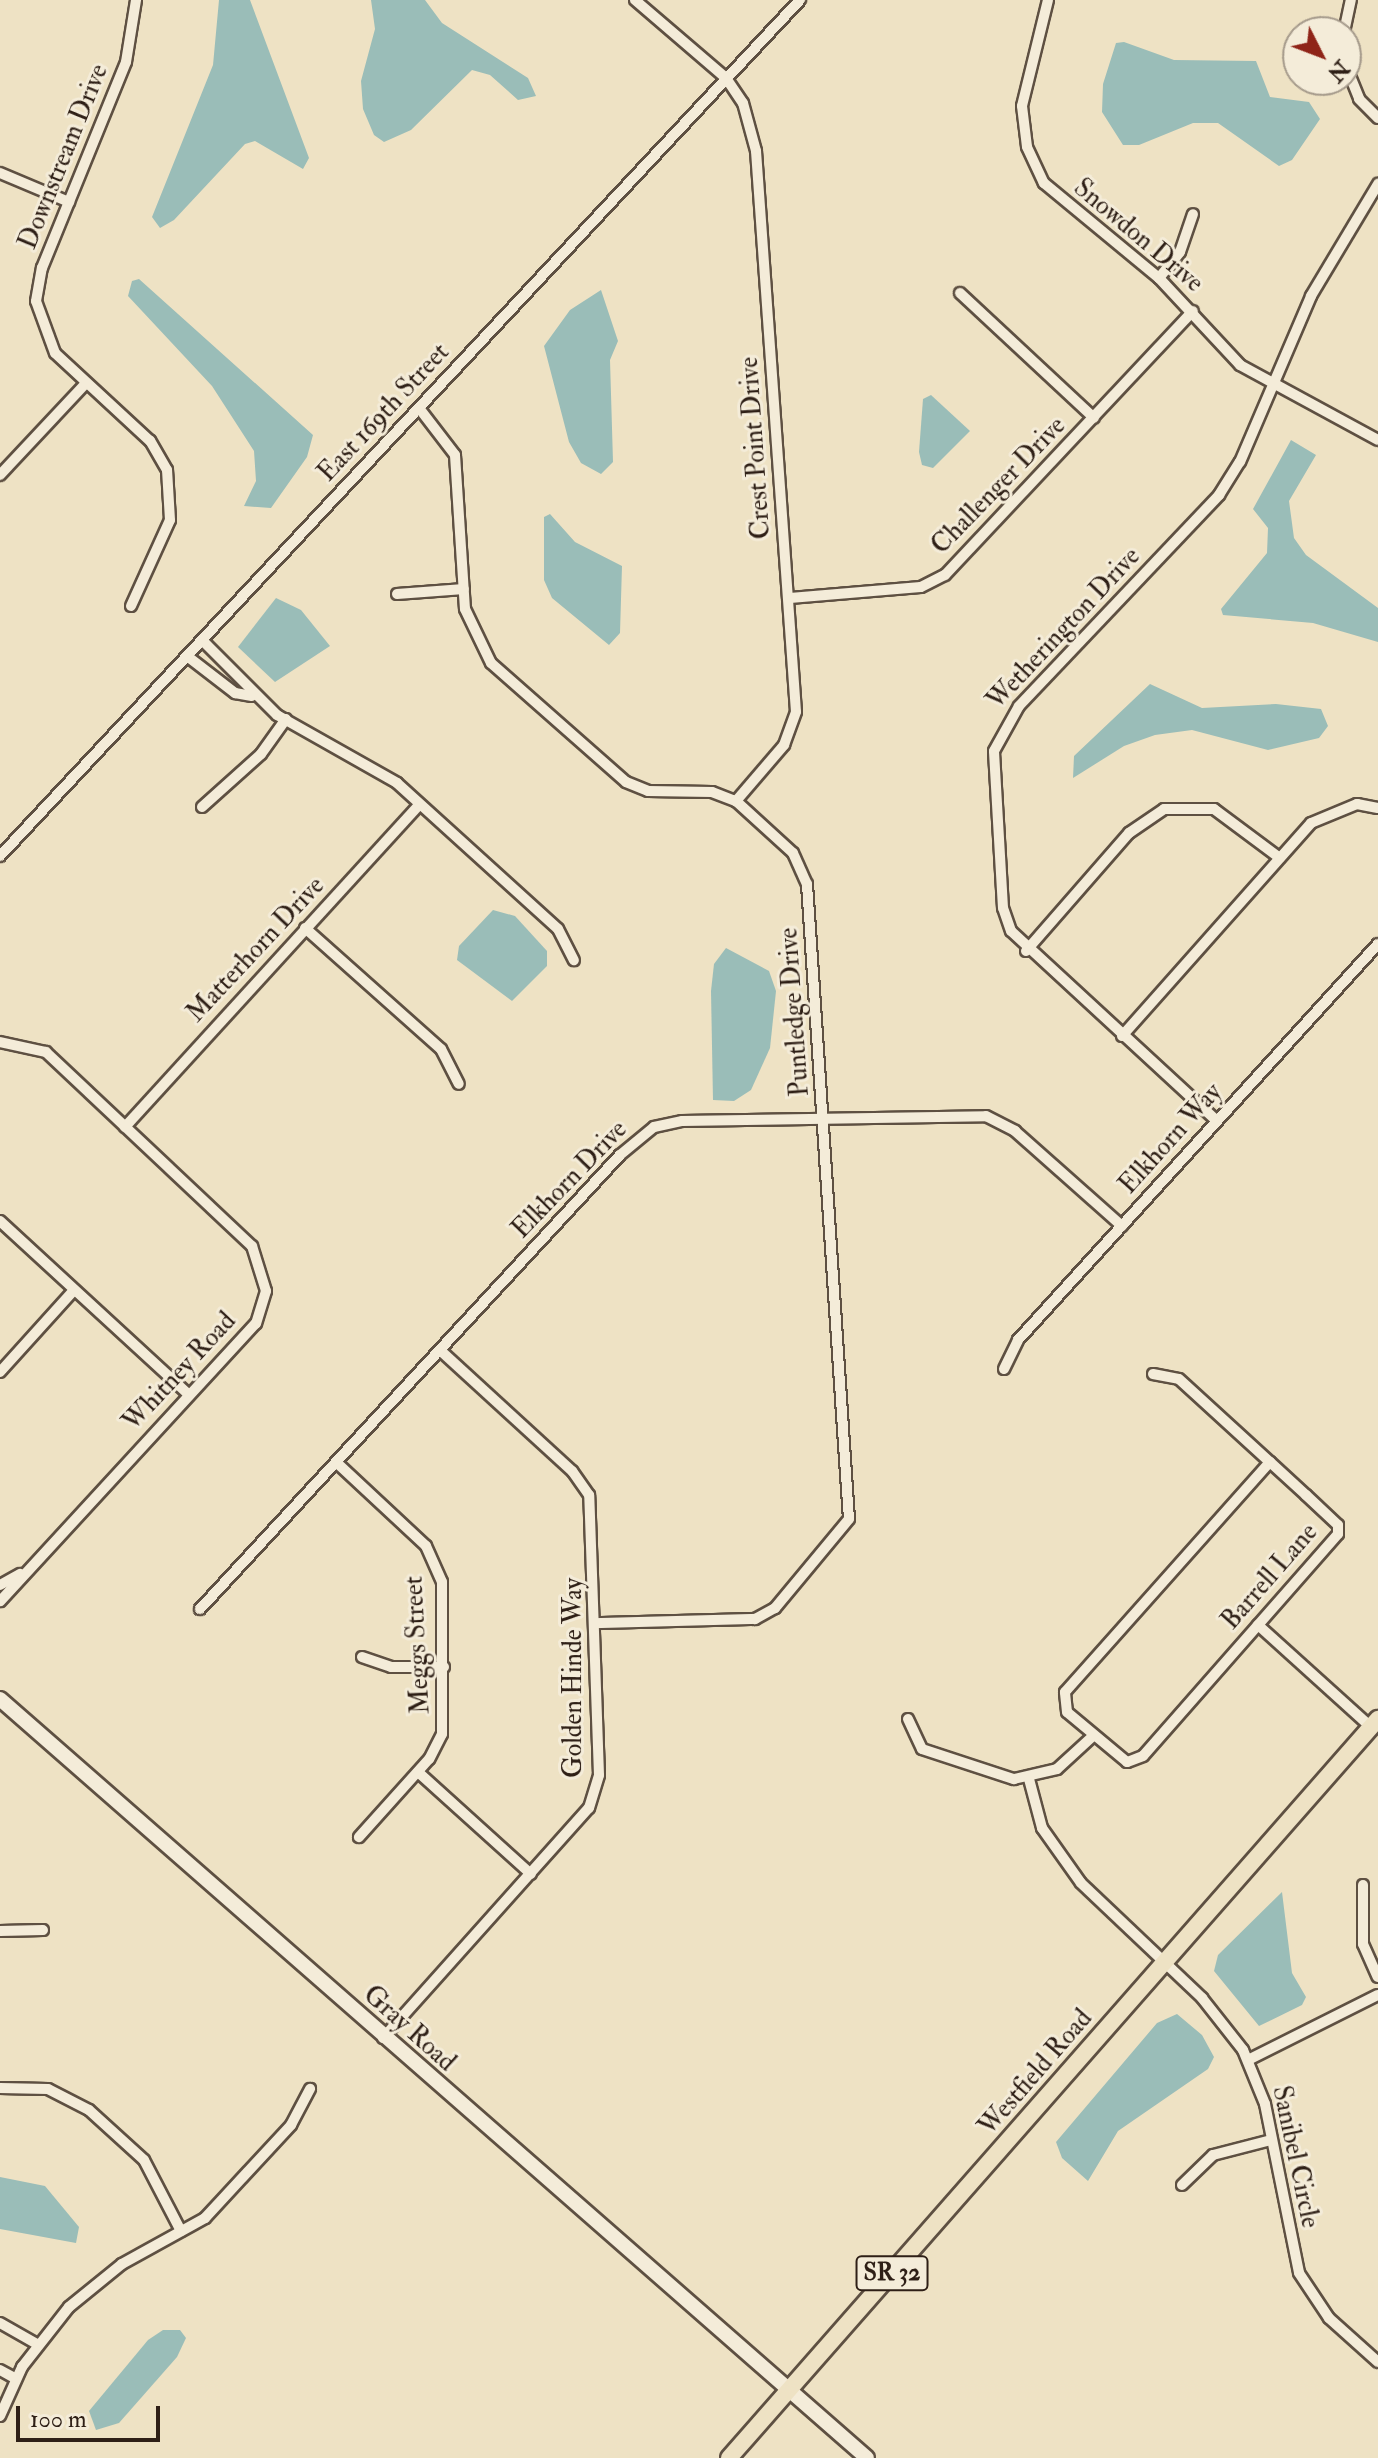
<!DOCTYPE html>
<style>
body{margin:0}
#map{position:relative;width:1378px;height:2458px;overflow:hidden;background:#eee2c4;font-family:"IM FELL Double Pica",serif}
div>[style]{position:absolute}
.water>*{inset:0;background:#9abdb8}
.roads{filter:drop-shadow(2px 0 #5e5042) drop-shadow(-2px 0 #5e5042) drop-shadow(0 2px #5e5042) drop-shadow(0 -2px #5e5042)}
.street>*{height:10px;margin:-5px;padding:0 5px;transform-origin:5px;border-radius:5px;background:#f4ecd9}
.secondary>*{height:14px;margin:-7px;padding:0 7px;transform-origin:7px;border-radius:7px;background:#f4ecd9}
.primary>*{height:16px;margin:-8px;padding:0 8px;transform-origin:8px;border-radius:8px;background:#eee2c4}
span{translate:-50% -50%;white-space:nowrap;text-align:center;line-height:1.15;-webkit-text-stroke:6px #f4ecd9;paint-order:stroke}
.shield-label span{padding:2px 6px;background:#f4ecd9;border:2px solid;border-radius:6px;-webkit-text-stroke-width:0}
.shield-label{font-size:24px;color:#2e1f16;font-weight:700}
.street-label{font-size:26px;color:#2e1f16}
.north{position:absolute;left:1282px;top:16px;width:80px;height:80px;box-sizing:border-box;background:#f4ecd9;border:2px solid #a59a8b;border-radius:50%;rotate:132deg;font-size:22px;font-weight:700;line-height:32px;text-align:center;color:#2e1f16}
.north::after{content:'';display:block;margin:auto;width:28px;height:36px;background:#8f2418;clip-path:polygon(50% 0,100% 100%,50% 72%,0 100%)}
.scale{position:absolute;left:16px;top:2406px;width:144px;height:36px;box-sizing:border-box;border:4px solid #2e1f16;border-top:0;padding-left:10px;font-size:24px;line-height:28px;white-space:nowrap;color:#2e1f16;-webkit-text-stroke:6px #f4ecd9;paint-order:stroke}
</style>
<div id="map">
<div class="water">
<i style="clip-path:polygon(219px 0,250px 0,309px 158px,303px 169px,255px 141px,245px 144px,174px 220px,160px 228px,152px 217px,213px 65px)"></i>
<i style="clip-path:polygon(371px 0,425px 0,442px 23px,528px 78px,536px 96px,518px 100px,490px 75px,472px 70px,411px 130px,384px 142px,374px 135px,363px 109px,361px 81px,375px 29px)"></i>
<i style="clip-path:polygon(1124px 42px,1174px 60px,1256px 61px,1270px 97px,1309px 102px,1320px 119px,1292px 160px,1279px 166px,1218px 123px,1193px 123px,1139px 145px,1123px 145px,1102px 112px,1103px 84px,1116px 43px)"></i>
<i style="clip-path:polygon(139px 279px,313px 435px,307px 457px,271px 508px,244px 506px,256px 481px,254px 451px,212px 386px,128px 296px,132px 281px)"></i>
<i style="clip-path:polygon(601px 290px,618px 341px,610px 360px,613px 462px,601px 474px,581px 463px,569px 442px,544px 346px,570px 310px)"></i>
<i style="clip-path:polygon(931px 395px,970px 431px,933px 468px,922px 465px,919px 452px,923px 399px)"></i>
<i style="clip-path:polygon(1291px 440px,1316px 455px,1289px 501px,1294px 538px,1306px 555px,1378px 608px,1378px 642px,1313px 623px,1223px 615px,1221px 609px,1267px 553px,1268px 528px,1253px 509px)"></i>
<i style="clip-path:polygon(550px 514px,575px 542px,622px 566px,620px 633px,609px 645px,552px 598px,544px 580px,544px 517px)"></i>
<i style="clip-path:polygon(276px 598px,301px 610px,330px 646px,275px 682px,238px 647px)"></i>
<i style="clip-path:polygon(1150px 684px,1202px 708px,1276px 704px,1321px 709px,1328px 726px,1319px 738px,1268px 750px,1192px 730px,1155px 735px,1124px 746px,1073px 778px,1074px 756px)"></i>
<i style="clip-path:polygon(493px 910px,515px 916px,547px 951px,547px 966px,512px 1001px,457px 960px,459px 946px)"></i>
<i style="clip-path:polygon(726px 948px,769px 971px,776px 991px,770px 1048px,751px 1090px,734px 1101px,713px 1100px,711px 991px,714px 964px)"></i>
<i style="clip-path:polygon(1282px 1892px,1292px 1973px,1306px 1997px,1302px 2005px,1259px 2026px,1214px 1971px,1218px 1955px)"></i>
<i style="clip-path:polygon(1177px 2014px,1202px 2035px,1214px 2057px,1208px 2069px,1118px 2131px,1088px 2181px,1062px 2158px,1056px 2142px,1157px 2023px)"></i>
<i style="clip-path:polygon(0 2177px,45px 2186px,79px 2227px,76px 2243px,0 2229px)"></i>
<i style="clip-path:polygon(163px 2330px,180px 2330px,186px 2338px,177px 2357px,119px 2423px,96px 2430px,89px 2411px,148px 2340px)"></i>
</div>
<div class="roads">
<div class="street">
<i style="left:635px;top:0;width:120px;rotate:40.6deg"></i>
<i style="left:726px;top:78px;width:30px;rotate:56deg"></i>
<i style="left:743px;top:103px;width:50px;rotate:74.8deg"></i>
<i style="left:756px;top:151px;width:562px;rotate:85.92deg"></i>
<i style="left:796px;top:712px;width:35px;rotate:110deg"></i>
<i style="left:784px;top:745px;width:74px;rotate:130.6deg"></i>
<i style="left:1048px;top:0;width:109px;rotate:103.8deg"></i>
<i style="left:1022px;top:106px;width:41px;rotate:83deg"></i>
<i style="left:1027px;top:147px;width:40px;rotate:65deg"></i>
<i style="left:1044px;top:183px;width:149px;rotate:39.6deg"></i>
<i style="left:1159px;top:278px;width:119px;rotate:47deg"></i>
<i style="left:1240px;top:365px;width:157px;rotate:28.5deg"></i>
<i style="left:1344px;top:32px;width:33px;rotate:-78deg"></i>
<i style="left:1346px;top:66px;width:35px;rotate:68deg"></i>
<i style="left:1359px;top:99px;width:27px;rotate:45deg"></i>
<i style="left:0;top:173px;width:75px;rotate:22.8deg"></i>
<i style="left:1159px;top:278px;width:33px;rotate:-51deg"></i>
<i style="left:1180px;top:252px;width:40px;rotate:-71.1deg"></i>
<i style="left:960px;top:293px;width:183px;rotate:43deg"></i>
<i style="left:419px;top:408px;width:59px;rotate:52.5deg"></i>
<i style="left:455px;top:455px;width:154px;rotate:86.3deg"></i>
<i style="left:465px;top:609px;width:60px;rotate:64.3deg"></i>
<i style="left:491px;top:663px;width:180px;rotate:41.4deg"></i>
<i style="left:626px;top:782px;width:24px;rotate:22deg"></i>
<i style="left:648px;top:791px;width:64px;rotate:0.9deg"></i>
<i style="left:712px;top:792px;width:26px;rotate:21deg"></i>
<i style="left:736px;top:801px;width:77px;rotate:42.4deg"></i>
<i style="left:793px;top:853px;width:34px;rotate:66deg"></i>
<i style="left:807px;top:884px;width:636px;rotate:86.22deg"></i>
<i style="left:849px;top:1519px;width:116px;rotate:129.7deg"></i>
<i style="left:775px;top:1608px;width:23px;rotate:151deg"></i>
<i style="left:755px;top:1619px;width:158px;rotate:178.5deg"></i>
<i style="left:0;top:475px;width:126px;rotate:-46.9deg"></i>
<i style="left:397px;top:594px;width:67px;rotate:-4.3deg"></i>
<i style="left:790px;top:598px;width:131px;rotate:-4.8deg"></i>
<i style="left:921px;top:587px;width:27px;rotate:-27deg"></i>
<i style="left:945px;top:575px;width:362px;rotate:-46.8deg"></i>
<i style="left:131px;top:606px;width:94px;rotate:-65.6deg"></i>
<i style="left:170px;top:520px;width:50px;rotate:-93.4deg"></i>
<i style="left:167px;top:470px;width:34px;rotate:-120deg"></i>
<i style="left:150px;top:441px;width:129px;rotate:-137.2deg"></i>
<i style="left:55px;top:353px;width:55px;rotate:-110.1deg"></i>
<i style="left:36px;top:301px;width:34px;rotate:-80deg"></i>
<i style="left:42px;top:268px;width:222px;rotate:-67.8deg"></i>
<i style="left:126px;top:62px;width:63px;rotate:-80.8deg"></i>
<i style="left:202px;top:640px;width:106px;rotate:45deg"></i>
<i style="left:277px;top:715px;width:138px;rotate:29.5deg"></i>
<i style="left:397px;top:783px;width:217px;rotate:42.2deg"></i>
<i style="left:558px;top:929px;width:35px;rotate:63deg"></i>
<i style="left:187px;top:656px;width:61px;rotate:37.6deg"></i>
<i style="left:235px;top:693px;width:17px;rotate:10deg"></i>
<i style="left:202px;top:807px;width:79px;rotate:-41.9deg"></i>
<i style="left:261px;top:754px;width:43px;rotate:-54.5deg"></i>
<i style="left:0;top:856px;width:1172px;rotate:-46.94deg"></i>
<i style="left:305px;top:928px;width:182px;rotate:41.7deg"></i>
<i style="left:441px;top:1049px;width:39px;rotate:63deg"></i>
<i style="left:1026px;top:951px;width:157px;rotate:-48.9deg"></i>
<i style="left:1129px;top:833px;width:42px;rotate:-34.4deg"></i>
<i style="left:1164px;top:809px;width:50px"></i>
<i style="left:1214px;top:809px;width:82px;rotate:36.6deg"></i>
<i style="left:1122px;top:1036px;width:285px;rotate:-48.4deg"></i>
<i style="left:1311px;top:823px;width:50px;rotate:-22.4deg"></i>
<i style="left:1357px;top:804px;width:21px;rotate:11deg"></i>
<i style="left:0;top:1042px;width:47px;rotate:12.3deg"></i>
<i style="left:46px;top:1052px;width:283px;rotate:43.3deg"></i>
<i style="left:252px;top:1246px;width:47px;rotate:72.7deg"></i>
<i style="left:266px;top:1291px;width:34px;rotate:107deg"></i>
<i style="left:256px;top:1323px;width:378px;rotate:132.6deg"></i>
<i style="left:1217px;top:1121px;width:280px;rotate:-137.3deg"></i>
<i style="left:1011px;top:931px;width:24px;rotate:-109deg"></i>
<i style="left:1003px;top:908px;width:157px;rotate:-93.3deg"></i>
<i style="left:994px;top:751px;width:51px;rotate:-60.9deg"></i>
<i style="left:1019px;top:706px;width:291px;rotate:-46.5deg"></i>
<i style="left:1219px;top:495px;width:39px;rotate:-58deg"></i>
<i style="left:1240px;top:462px;width:181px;rotate:-66.8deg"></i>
<i style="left:1311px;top:296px;width:131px;rotate:-59.1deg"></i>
<i style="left:125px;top:1127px;width:437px;rotate:-47.6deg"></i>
<i style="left:0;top:1221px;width:255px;rotate:42.6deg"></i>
<i style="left:1004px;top:1369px;width:32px;rotate:-64deg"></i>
<i style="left:1018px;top:1340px;width:535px;rotate:-47.73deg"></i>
<i style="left:0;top:1372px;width:110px;rotate:-47.9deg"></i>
<i style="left:1153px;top:1374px;width:26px;rotate:11deg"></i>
<i style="left:1179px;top:1379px;width:123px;rotate:42.4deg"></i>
<i style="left:1270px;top:1462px;width:49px;rotate:42.5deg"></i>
<i style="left:1306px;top:1495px;width:44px;rotate:43.2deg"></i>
<i style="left:1338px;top:1525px;width:9px;rotate:90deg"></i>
<i style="left:1338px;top:1534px;width:295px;rotate:131.3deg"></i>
<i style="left:1143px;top:1756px;width:17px;rotate:159deg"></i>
<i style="left:1127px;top:1762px;width:78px;rotate:-140.2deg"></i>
<i style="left:1067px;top:1712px;width:20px;rotate:-96deg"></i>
<i style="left:1065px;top:1692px;width:308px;rotate:-48.3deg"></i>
<i style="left:336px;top:1462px;width:123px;rotate:43deg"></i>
<i style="left:426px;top:1546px;width:39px;rotate:66deg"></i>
<i style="left:442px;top:1582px;width:152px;rotate:90deg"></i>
<i style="left:442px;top:1734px;width:28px;rotate:117deg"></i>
<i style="left:429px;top:1759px;width:105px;rotate:131.9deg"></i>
<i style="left:0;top:1585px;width:23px;rotate:-29deg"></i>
<i style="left:200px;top:1609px;width:618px;rotate:-47.23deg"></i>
<i style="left:620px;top:1155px;width:44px;rotate:-39.5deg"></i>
<i style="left:654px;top:1127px;width:29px;rotate:-12deg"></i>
<i style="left:682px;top:1121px;width:304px;rotate:-0.9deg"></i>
<i style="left:986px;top:1116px;width:33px;rotate:27deg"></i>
<i style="left:1015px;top:1131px;width:143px;rotate:41.6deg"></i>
<i style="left:1258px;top:1625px;width:152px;rotate:42.1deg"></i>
<i style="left:362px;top:1657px;width:31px;rotate:19deg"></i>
<i style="left:391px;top:1667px;width:53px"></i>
<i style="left:908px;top:1719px;width:33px;rotate:65deg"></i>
<i style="left:922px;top:1749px;width:97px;rotate:18.1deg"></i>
<i style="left:1014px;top:1779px;width:44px;rotate:-13.1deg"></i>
<i style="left:1057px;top:1769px;width:49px;rotate:-42.5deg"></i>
<i style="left:418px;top:1772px;width:152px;rotate:42.1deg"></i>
<i style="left:1029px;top:1779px;width:51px;rotate:75.1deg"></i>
<i style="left:1042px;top:1828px;width:67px;rotate:54.7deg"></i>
<i style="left:1081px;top:1883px;width:167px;rotate:43.5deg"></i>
<i style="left:1202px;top:1998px;width:66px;rotate:51.7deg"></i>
<i style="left:1243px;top:2050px;width:58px;rotate:67.8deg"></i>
<i style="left:1265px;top:2104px;width:172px;rotate:78.6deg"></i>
<i style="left:1299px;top:2273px;width:54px;rotate:56.3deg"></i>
<i style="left:1329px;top:2318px;width:66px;rotate:41.9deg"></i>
<i style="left:1363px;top:1885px;width:59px;rotate:90deg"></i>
<i style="left:1363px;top:1944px;width:36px;rotate:66deg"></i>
<i style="left:0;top:1931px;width:43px;rotate:-1.3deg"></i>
<i style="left:383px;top:2038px;width:309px;rotate:-48.2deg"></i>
<i style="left:589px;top:1808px;width:34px;rotate:-73deg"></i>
<i style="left:599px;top:1775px;width:280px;rotate:-92deg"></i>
<i style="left:589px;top:1495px;width:29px;rotate:-125deg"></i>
<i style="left:572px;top:1471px;width:179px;rotate:-137.5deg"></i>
<i style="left:1248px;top:2060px;width:145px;rotate:-26.6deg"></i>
<i style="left:0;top:2088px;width:48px;rotate:1.2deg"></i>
<i style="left:48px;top:2089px;width:46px;rotate:27.1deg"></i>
<i style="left:89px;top:2110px;width:74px;rotate:42.3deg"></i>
<i style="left:144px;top:2160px;width:80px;rotate:62.5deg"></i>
<i style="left:1182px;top:2185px;width:43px;rotate:-44.1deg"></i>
<i style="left:1213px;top:2155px;width:60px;rotate:-14.5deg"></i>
<i style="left:0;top:2323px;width:43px;rotate:29.6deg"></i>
<i style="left:0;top:2370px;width:18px;rotate:29deg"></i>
<i style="left:0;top:2416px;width:54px;rotate:-65.8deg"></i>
<i style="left:22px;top:2367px;width:76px;rotate:-51.9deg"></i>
<i style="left:69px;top:2307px;width:68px;rotate:-39.1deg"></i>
<i style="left:122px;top:2264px;width:95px;rotate:-29deg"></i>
<i style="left:205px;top:2218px;width:127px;rotate:-47.2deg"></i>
<i style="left:291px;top:2125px;width:41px;rotate:-62.2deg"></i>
</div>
<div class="secondary">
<i style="left:0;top:1699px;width:1152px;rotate:41.2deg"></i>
</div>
<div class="primary">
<i style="left:729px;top:2458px;width:984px;rotate:-48.71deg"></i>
</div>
</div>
<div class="shield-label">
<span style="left:892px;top:2273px">SR 32</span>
</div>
<div class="street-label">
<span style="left:64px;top:157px;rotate:-68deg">Downstream Drive</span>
<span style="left:1138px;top:236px;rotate:40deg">Snowdon Drive</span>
<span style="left:384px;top:413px;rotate:-47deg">East 169th Street</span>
<span style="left:756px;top:448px;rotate:-94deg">Crest Point Drive</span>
<span style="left:999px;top:486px;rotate:-46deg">Challenger Drive</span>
<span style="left:1064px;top:629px;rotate:-47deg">Wetherington Drive</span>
<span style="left:256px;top:950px;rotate:-47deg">Matterhorn Drive</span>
<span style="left:795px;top:1012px;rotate:-94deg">Puntledge Drive</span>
<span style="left:1171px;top:1139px;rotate:-48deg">Elkhorn Way</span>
<span style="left:570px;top:1180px;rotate:-46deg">Elkhorn Drive</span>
<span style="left:180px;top:1372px;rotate:-47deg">Whitney Road</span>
<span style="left:1270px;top:1577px;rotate:-49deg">Barrell Lane</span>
<span style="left:418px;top:1645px;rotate:-93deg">Meggs Street</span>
<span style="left:574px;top:1678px;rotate:-90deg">Golden Hinde Way</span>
<span style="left:409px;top:2029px;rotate:42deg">Gray Road</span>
<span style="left:1036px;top:2073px;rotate:-49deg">Westfield Road</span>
<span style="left:1295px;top:2157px;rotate:78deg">Sanibel Circle</span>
</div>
<div class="north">N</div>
<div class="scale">100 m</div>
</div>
